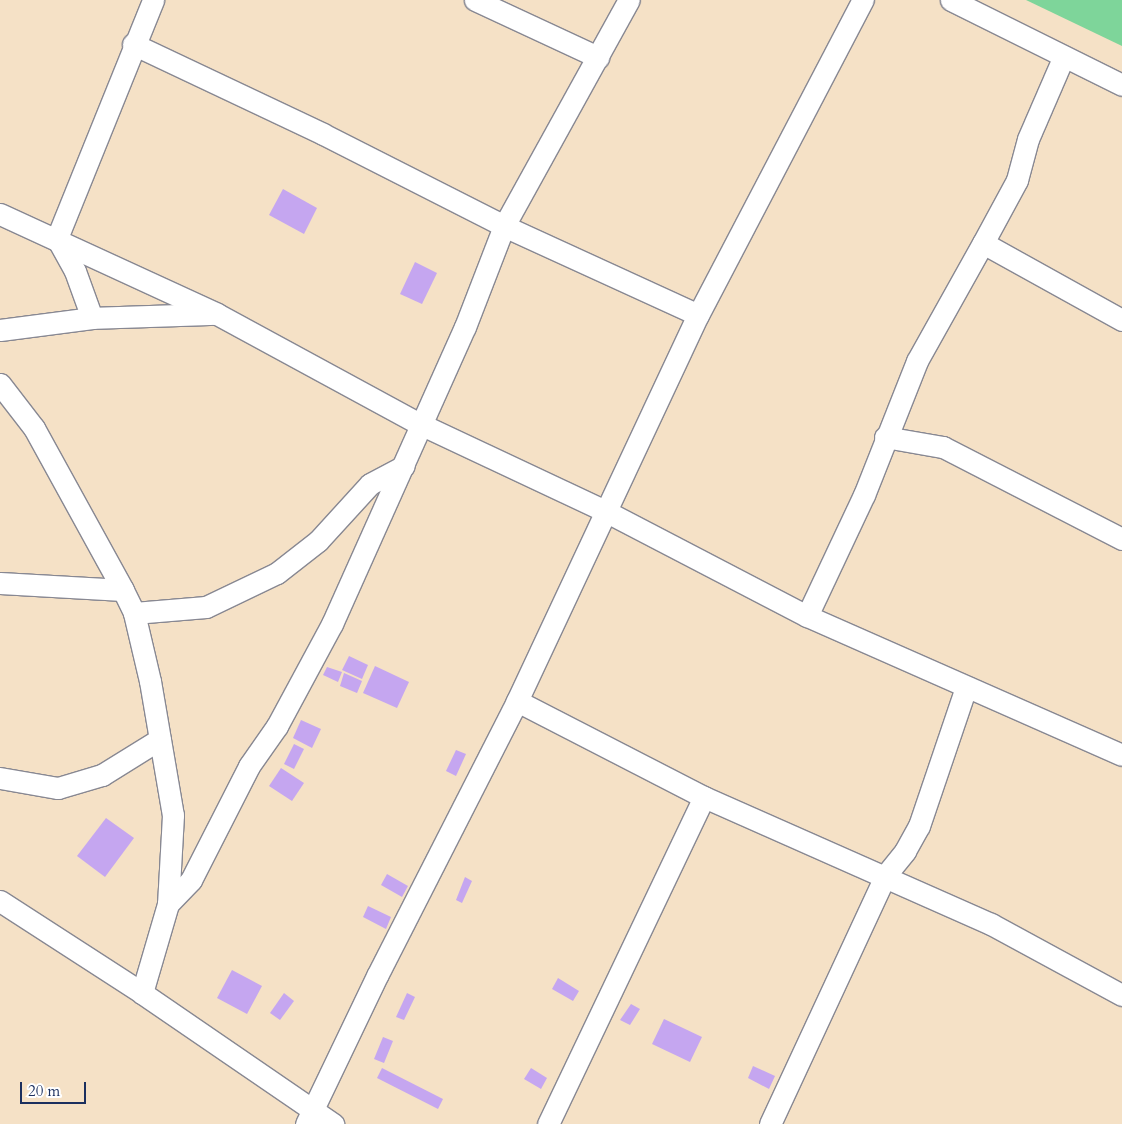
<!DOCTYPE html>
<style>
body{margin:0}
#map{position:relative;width:1122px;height:1124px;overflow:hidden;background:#f5e1c6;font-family:Cardo,serif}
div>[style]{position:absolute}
.green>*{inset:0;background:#7ed59a}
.building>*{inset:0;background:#c5a6f0}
.roads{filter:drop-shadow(1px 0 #888892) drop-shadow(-1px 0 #888892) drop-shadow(0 1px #888892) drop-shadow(0 -1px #888892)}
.street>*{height:21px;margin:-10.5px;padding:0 10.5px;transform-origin:10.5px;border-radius:10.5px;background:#fff}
span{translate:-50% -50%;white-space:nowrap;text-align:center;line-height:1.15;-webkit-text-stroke:4px #fff;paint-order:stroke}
.scale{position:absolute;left:20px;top:1082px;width:66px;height:22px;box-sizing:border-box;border:2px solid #1b2f5e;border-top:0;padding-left:6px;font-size:15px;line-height:18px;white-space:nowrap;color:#1b2f5e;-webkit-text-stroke:4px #fff;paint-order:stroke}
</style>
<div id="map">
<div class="green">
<i style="clip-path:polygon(1026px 0,1122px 0,1122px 46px)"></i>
</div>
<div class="building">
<i style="clip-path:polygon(283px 189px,317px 208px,304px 234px,269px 215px)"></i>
<i style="clip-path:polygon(415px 262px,437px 273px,422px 304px,400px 294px)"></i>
<i style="clip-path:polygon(349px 656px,368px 665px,362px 679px,342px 670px)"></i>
<i style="clip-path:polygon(375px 666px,409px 682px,397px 708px,363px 693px)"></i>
<i style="clip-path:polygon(327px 667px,342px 672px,338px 682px,323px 675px)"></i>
<i style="clip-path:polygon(344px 673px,362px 681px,357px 693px,340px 686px)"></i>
<i style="clip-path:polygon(301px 720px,321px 729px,312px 748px,293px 738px)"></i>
<i style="clip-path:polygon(294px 744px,304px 749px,294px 769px,284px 764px)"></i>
<i style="clip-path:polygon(456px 750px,466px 754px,456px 776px,446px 771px)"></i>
<i style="clip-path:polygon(281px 768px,304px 783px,292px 801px,269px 786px)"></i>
<i style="clip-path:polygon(106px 818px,134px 838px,105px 877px,77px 856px)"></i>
<i style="clip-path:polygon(387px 874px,408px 886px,402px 897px,381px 885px)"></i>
<i style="clip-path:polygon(465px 877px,472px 881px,462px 903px,456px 900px)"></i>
<i style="clip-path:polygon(368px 906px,391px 917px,386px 929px,363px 917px)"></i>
<i style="clip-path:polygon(232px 970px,262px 986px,247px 1014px,217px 998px)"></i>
<i style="clip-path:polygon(558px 978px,579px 991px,573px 1001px,552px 989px)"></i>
<i style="clip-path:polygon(284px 993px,294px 1001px,280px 1020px,270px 1013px)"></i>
<i style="clip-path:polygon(407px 993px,415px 997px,404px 1020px,396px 1017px)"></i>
<i style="clip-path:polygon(631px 1004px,640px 1009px,630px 1025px,620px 1020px)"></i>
<i style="clip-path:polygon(664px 1019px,702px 1037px,690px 1062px,652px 1044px)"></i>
<i style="clip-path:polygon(383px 1037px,393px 1041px,384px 1063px,374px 1059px)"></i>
<i style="clip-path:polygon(753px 1066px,775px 1076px,769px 1089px,748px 1078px)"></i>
<i style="clip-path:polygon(382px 1068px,443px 1099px,438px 1109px,377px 1078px)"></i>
<i style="clip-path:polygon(531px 1068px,547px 1078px,541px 1089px,524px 1079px)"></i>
</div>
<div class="roads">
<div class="street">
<i style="left:475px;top:0;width:136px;rotate:24.9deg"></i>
<i style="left:951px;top:0;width:191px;rotate:26.4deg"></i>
<i style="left:133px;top:44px;width:210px;rotate:25.3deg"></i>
<i style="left:323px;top:134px;width:203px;rotate:26.9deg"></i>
<i style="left:504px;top:226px;width:213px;rotate:24.6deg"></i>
<i style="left:0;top:214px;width:239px;rotate:24.7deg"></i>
<i style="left:217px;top:314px;width:231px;rotate:28.5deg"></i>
<i style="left:420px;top:424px;width:207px;rotate:25.2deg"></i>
<i style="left:607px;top:512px;width:225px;rotate:27.5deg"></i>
<i style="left:807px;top:616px;width:344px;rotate:23.8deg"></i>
<i style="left:983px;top:243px;width:72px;rotate:-61.6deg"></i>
<i style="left:1017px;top:180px;width:42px;rotate:-75deg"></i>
<i style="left:1028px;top:139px;width:90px;rotate:-66.6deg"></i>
<i style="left:92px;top:318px;width:50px;rotate:-109.9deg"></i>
<i style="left:75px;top:271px;width:38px;rotate:-119deg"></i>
<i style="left:57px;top:238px;width:257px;rotate:-68deg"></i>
<i style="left:0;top:330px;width:93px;rotate:-7.4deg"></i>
<i style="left:92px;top:318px;width:122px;rotate:-1.9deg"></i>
<i style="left:0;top:384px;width:56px;rotate:52.3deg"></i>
<i style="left:34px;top:428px;width:185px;rotate:61.2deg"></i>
<i style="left:123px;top:590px;width:25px;rotate:64deg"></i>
<i style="left:134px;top:613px;width:70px;rotate:76.8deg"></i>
<i style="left:150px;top:681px;width:136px;rotate:80.3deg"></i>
<i style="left:173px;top:815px;width:89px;rotate:93.2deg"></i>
<i style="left:168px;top:904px;width:93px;rotate:106.3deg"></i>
<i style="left:885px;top:437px;width:59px;rotate:9.8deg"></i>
<i style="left:943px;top:447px;width:201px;rotate:27.2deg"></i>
<i style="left:0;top:583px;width:123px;rotate:3.3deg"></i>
<i style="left:134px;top:613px;width:72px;rotate:-4.8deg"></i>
<i style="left:206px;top:607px;width:79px;rotate:-25.6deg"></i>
<i style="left:277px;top:573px;width:52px;rotate:-38deg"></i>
<i style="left:318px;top:541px;width:77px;rotate:-47.6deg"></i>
<i style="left:370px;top:484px;width:38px;rotate:-28deg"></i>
<i style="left:807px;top:616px;width:134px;rotate:-64.8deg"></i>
<i style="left:864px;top:495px;width:144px;rotate:-68.4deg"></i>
<i style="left:917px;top:361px;width:135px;rotate:-60.8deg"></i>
<i style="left:983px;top:243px;width:159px;rotate:29deg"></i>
<i style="left:517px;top:701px;width:210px;rotate:27.2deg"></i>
<i style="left:704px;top:797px;width:314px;rotate:23.9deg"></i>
<i style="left:991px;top:924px;width:149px;rotate:28.5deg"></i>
<i style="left:0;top:778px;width:59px;rotate:9.8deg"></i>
<i style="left:58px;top:788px;width:46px;rotate:-16.5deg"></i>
<i style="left:102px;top:775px;width:68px;rotate:-31.8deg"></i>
<i style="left:0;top:901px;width:169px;rotate:32.9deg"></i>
<i style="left:142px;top:993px;width:232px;rotate:34.4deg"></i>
<i style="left:168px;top:904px;width:33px;rotate:-46deg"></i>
<i style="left:191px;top:880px;width:128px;rotate:-63deg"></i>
<i style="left:249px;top:766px;width:49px;rotate:-55deg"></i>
<i style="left:277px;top:726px;width:116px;rotate:-61.7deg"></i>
<i style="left:332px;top:624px;width:325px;rotate:-65.9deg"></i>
<i style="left:465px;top:327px;width:108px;rotate:-68.9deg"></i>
<i style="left:504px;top:226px;width:258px;rotate:-61.1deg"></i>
<i style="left:306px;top:1124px;width:166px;rotate:-64.4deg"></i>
<i style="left:378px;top:974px;width:306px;rotate:-63deg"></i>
<i style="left:517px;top:701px;width:426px;rotate:-64.9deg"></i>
<i style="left:698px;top:315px;width:356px;rotate:-62.4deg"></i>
<i style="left:548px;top:1124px;width:362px;rotate:-64.5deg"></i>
<i style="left:770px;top:1124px;width:273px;rotate:-65.1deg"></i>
<i style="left:885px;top:876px;width:32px;rotate:-51deg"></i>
<i style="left:905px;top:851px;width:29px;rotate:-61deg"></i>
<i style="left:919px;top:826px;width:147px;rotate:-71.3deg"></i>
</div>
</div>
<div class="scale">20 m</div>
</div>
